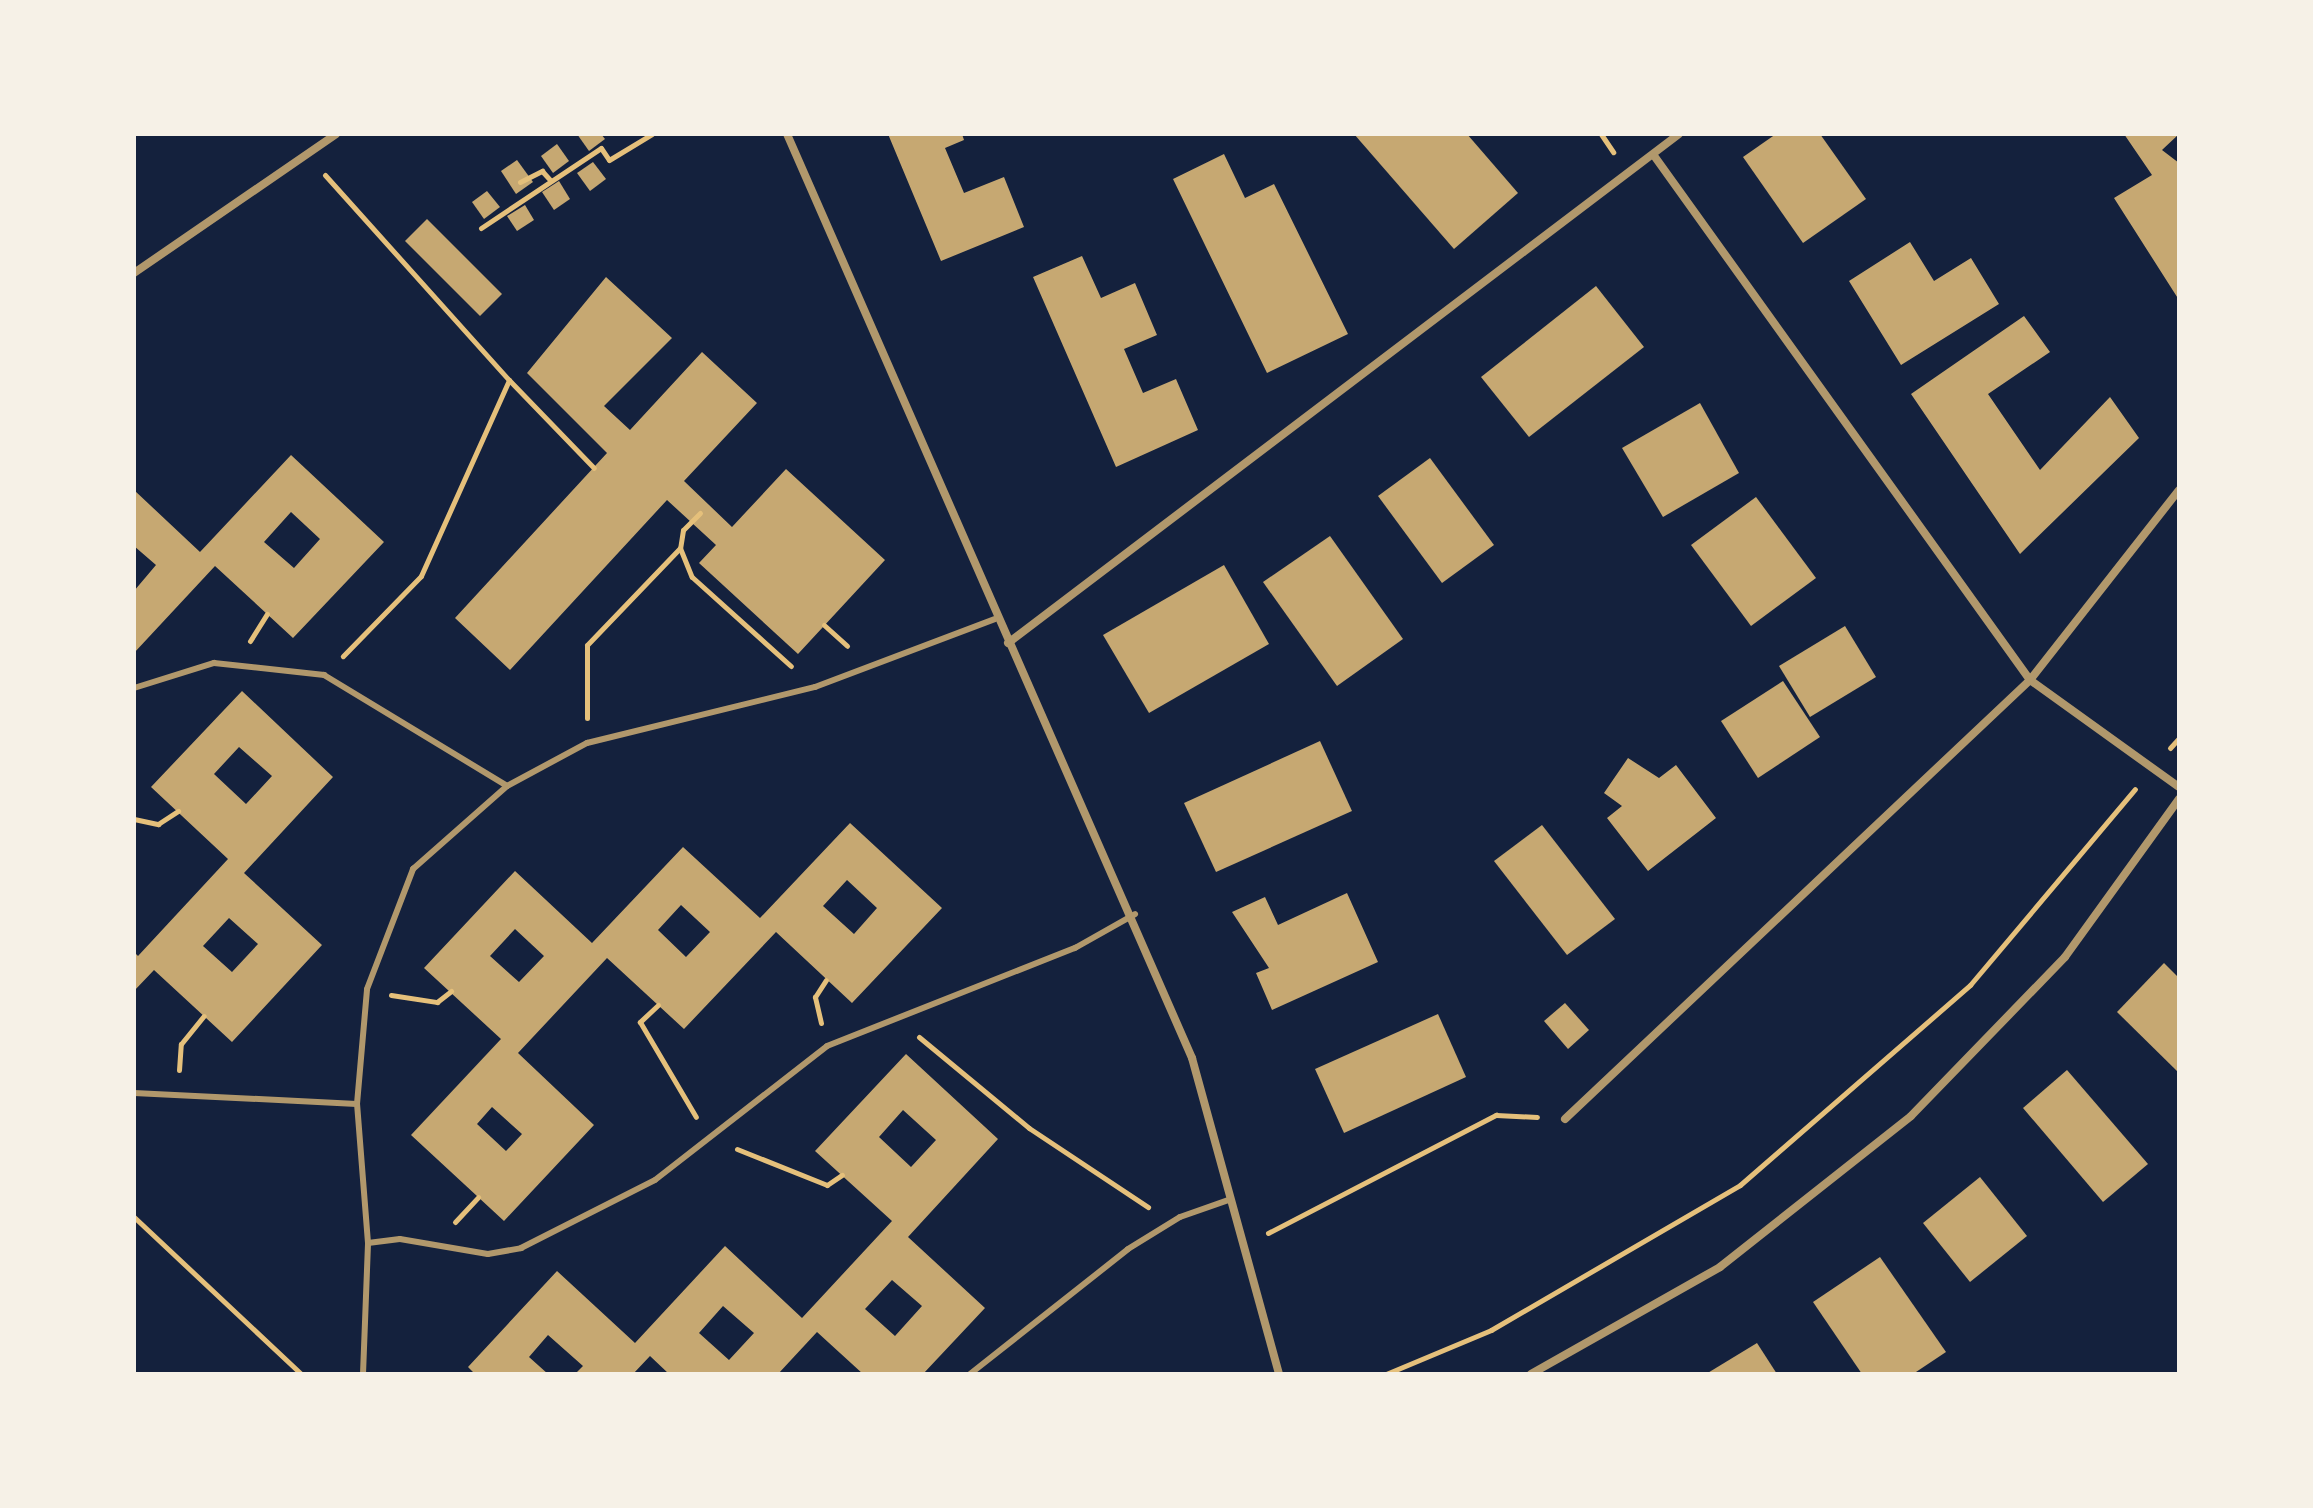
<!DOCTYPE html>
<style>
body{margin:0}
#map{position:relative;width:2313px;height:1508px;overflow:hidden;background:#14213d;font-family:"Asap Condensed",sans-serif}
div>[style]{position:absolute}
.building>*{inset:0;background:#c6a872}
.path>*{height:5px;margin:-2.5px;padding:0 2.5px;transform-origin:2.5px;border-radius:2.5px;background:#e5c07b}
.service>*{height:6px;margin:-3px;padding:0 3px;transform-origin:3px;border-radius:3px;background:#b1986c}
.minor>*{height:8px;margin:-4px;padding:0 4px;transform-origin:4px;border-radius:4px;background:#b1986c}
span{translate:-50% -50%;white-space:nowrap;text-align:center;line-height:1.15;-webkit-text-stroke:6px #f6f1e7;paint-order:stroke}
.frame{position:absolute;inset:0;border:136px solid #f6f1e7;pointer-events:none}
</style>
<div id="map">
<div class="building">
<i style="clip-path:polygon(577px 134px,601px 134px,605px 139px,589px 151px)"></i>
<i style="clip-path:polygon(888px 134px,962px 134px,964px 140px,945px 148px,964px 193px,1004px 177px,1024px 227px,941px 261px)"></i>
<i style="clip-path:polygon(1354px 134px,1467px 134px,1518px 193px,1454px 249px)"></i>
<i style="clip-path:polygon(1776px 134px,1820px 134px,1866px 199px,1803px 243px,1743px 157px)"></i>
<i style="clip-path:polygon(2124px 134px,2179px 134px,2162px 150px,2179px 163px,2179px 300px,2114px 198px,2152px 175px)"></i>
<i style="clip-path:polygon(557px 144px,569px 161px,553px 173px,541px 156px)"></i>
<i style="clip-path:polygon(1224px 154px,1245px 198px,1274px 184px,1348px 334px,1267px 373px,1173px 179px)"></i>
<i style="clip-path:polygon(517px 160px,533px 182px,516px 194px,501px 171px)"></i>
<i style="clip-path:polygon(593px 162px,606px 179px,590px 191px,577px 173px)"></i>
<i style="clip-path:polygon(559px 181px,570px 199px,554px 210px,542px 192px)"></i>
<i style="clip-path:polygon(487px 191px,500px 207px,484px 219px,472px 202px)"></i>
<i style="clip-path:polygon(525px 205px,534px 220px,517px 231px,507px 216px)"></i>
<i style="clip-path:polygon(427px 219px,502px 294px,480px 316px,405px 241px)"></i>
<i style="clip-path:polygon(1910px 242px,1934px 281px,1971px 258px,1999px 304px,1901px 365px,1849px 281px)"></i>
<i style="clip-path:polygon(1082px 256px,1101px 298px,1135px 283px,1157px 335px,1124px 349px,1143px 393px,1176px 379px,1198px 430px,1116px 467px,1033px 277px)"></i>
<i style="clip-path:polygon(606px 277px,672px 338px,604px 406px,630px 430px,702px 352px,757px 403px,684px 481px,732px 527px,786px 469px,885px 560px,798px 654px,699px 563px,716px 545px,667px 500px,510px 670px,455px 618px,607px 453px,527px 373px)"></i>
<i style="clip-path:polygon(1596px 286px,1644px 347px,1529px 437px,1481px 377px)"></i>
<i style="clip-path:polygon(2024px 316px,2050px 352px,1988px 394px,2040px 470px,2110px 397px,2139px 438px,2020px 554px,1911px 394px)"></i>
<i style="clip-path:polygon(1700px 403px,1739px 473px,1663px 517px,1622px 448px)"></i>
<i style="clip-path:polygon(evenodd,291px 455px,384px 542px,293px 638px,215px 566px,134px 653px,134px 591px,156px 565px,134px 546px,134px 490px,200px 552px,291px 455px,291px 512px,320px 539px,294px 568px,264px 542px,291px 512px)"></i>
<i style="clip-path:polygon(1430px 458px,1494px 545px,1442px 583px,1378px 496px)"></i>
<i style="clip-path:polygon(1756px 497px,1816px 578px,1751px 626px,1691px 545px)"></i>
<i style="clip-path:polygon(1330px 536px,1403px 639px,1337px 686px,1263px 582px)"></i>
<i style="clip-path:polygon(1224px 565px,1269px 644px,1149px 713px,1103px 635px)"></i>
<i style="clip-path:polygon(1845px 626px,1876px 677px,1810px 717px,1779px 666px)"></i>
<i style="clip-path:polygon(1783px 681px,1820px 737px,1758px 778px,1721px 721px)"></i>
<i style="clip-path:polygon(evenodd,242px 691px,333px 777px,244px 873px,322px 945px,232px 1042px,154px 970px,134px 991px,134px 952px,138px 956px,228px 859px,151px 787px,242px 691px,239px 747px,272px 776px,246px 804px,214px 774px,239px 747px,242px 691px,229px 918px,258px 944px,232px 972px,203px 946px,229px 918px)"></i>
<i style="clip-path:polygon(1320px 741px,1352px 811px,1216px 872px,1184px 803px)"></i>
<i style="clip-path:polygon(1628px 758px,1659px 778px,1676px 765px,1716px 818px,1648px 871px,1607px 818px,1622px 806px,1604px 793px)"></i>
<i style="clip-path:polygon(evenodd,850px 823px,942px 908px,852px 1003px,776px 932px,684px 1029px,607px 958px,518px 1053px,594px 1125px,504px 1221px,411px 1135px,501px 1039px,424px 968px,515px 871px,592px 943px,683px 847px,760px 918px,850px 823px,847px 880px,877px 908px,854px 934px,823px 906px,847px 880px,850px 823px,681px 905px,710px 932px,686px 957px,658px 930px,681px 905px,850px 823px,515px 929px,544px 956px,519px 982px,490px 956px,515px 929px,850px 823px,492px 1107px,522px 1134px,506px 1151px,477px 1124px,492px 1107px)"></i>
<i style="clip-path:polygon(1542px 825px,1615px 919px,1567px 955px,1494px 861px)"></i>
<i style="clip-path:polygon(1347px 893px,1378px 962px,1272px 1010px,1256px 973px,1269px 968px,1232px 912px,1265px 897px,1278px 925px)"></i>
<i style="clip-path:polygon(2164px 963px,2179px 978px,2179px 1073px,2117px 1012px)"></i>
<i style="clip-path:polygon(1565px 1003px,1589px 1030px,1568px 1049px,1544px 1021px)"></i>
<i style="clip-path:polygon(1438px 1014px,1466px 1077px,1344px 1133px,1315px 1069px)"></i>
<i style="clip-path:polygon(evenodd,906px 1054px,998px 1139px,908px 1237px,985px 1308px,923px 1374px,863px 1374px,817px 1332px,778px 1374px,669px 1374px,650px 1356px,633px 1374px,575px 1374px,583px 1366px,548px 1335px,529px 1357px,548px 1374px,475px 1374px,468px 1367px,557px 1271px,635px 1343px,725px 1246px,802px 1318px,892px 1221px,815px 1151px,906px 1054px,903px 1110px,936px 1140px,911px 1167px,879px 1137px,903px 1110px,906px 1054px,892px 1280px,922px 1306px,895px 1336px,865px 1309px,892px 1280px,906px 1054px,723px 1306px,754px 1333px,729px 1360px,699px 1333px,723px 1306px)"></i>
<i style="clip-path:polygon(2067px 1070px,2148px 1164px,2103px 1202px,2023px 1108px)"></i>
<i style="clip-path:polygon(1980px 1177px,2027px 1236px,1970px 1282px,1923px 1223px)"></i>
<i style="clip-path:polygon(1880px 1257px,1946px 1352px,1913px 1374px,1862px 1374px,1813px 1302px)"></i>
<i style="clip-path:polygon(1757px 1343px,1777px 1374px,1706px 1374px)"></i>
</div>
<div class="path">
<i style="left:1601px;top:134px;width:22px;rotate:56deg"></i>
<i style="left:325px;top:175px;width:275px;rotate:48.1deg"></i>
<i style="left:509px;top:380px;width:215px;rotate:114.2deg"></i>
<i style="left:421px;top:576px;width:112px;rotate:134.3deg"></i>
<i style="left:520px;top:182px;width:25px;rotate:-27deg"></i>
<i style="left:542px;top:171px;width:12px;rotate:48deg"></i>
<i style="left:481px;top:228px;width:144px;rotate:-33.7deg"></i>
<i style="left:601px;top:148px;width:14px;rotate:56deg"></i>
<i style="left:609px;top:160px;width:50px;rotate:-31.2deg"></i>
<i style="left:509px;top:380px;width:122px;rotate:46deg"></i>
<i style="left:700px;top:513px;width:24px;rotate:135deg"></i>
<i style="left:683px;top:530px;width:18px;rotate:99deg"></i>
<i style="left:680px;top:548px;width:31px;rotate:68deg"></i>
<i style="left:692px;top:577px;width:133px;rotate:42deg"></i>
<i style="left:824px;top:625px;width:31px;rotate:42deg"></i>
<i style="left:250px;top:641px;width:32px;rotate:-58deg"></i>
<i style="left:587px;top:718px;width:73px;rotate:-90deg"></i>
<i style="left:587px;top:645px;width:134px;rotate:-46.2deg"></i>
<i style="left:2170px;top:748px;width:13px;rotate:-48deg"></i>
<i style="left:134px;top:819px;width:25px;rotate:12deg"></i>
<i style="left:158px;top:824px;width:24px;rotate:-33deg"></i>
<i style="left:391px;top:995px;width:47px;rotate:8.7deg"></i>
<i style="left:437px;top:1002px;width:18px;rotate:-38deg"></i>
<i style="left:658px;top:1005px;width:25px;rotate:137deg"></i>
<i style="left:640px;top:1022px;width:110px;rotate:59.5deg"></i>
<i style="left:821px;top:1023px;width:27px;rotate:-103deg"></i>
<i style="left:815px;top:997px;width:20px;rotate:-57deg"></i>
<i style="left:919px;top:1037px;width:143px;rotate:39.6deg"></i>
<i style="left:1029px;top:1128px;width:143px;rotate:33.6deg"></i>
<i style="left:179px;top:1070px;width:26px;rotate:-86deg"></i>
<i style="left:181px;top:1044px;width:36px;rotate:-51deg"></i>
<i style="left:737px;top:1149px;width:97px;rotate:21.8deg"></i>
<i style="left:827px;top:1185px;width:18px;rotate:-34deg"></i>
<i style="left:134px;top:1217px;width:229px;rotate:43.2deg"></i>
<i style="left:455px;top:1222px;width:34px;rotate:-47deg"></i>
<i style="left:1268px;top:1233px;width:257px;rotate:-27.4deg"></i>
<i style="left:1496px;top:1115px;width:41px;rotate:2.8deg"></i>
<i style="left:1386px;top:1374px;width:114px;rotate:-22.7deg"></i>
<i style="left:1491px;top:1330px;width:288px;rotate:-30.2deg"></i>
<i style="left:1740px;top:1185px;width:305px;rotate:-41deg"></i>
<i style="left:1970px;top:985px;width:256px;rotate:-49.9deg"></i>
</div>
<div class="service">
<i style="left:134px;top:688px;width:84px;rotate:-17.4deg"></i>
<i style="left:214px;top:663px;width:111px;rotate:6.2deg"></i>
<i style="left:324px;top:675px;width:214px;rotate:31.2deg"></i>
<i style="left:134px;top:1093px;width:223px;rotate:2.8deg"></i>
<i style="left:368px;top:1243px;width:32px;rotate:-7deg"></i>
<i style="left:400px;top:1239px;width:89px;rotate:9.7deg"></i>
<i style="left:488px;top:1254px;width:34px;rotate:-10deg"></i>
<i style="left:521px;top:1248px;width:150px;rotate:-26.9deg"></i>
<i style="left:655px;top:1180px;width:218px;rotate:-37.9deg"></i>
<i style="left:827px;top:1046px;width:267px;rotate:-21.6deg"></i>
<i style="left:1075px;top:948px;width:69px;rotate:-29.5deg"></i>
<i style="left:363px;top:1374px;width:131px;rotate:-87.8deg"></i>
<i style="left:368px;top:1243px;width:139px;rotate:-94.5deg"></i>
<i style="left:357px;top:1104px;width:115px;rotate:-85deg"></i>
<i style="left:367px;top:989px;width:129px;rotate:-69deg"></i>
<i style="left:413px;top:869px;width:125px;rotate:-41.4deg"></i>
<i style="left:507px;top:786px;width:91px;rotate:-28.3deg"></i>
<i style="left:587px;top:743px;width:235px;rotate:-13.8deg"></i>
<i style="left:815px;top:687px;width:192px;rotate:-20.7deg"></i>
<i style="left:970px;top:1374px;width:201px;rotate:-38.3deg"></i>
<i style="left:1128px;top:1249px;width:61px;rotate:-31.6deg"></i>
<i style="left:1180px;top:1217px;width:54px;rotate:-19.4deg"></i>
</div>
<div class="minor">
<i style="left:787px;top:134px;width:1009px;rotate:66.33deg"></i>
<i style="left:1192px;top:1058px;width:328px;rotate:74.6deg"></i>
<i style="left:1655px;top:157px;width:644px;rotate:54.36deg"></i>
<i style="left:2030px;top:680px;width:183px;rotate:35.7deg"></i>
<i style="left:134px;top:273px;width:245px;rotate:-34.5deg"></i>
<i style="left:1008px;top:643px;width:842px;rotate:-37.18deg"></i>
<i style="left:1565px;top:1119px;width:639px;rotate:-43.35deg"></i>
<i style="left:2030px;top:680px;width:241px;rotate:-51.9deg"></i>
<i style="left:1531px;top:1374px;width:217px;rotate:-29.5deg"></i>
<i style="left:1720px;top:1267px;width:243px;rotate:-38.3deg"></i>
<i style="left:1911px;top:1116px;width:221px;rotate:-45.9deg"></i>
<i style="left:2065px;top:957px;width:195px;rotate:-54.2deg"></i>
</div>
<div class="frame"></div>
</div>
